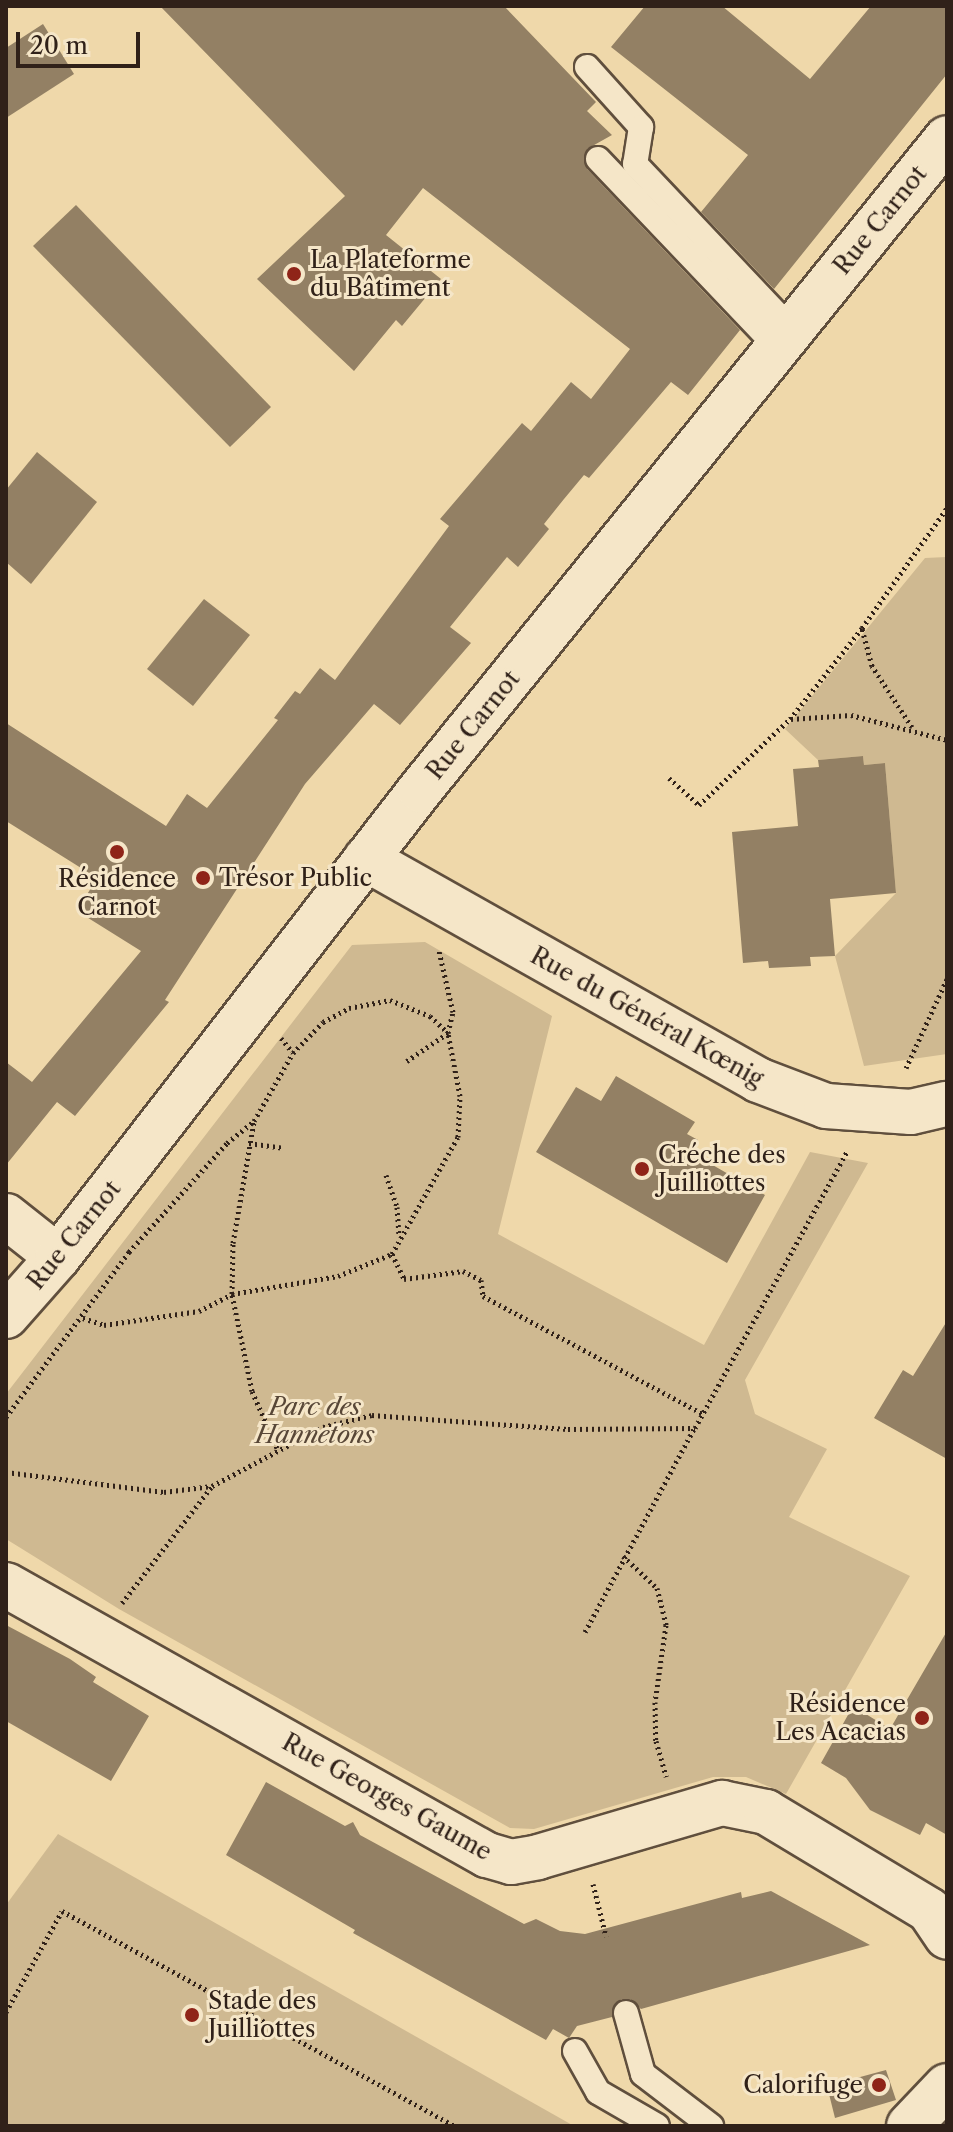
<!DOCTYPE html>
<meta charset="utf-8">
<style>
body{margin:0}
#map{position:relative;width:953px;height:2132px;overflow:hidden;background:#efd8aa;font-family:"Libre Caslon Text",serif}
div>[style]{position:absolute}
.green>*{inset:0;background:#cfb991}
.building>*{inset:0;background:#938064}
.path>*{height:5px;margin-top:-2.5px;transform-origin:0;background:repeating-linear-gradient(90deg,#302119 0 2px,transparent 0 6px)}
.roads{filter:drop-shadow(2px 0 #604f3d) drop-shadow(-2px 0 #604f3d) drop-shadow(0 2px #604f3d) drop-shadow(0 -2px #604f3d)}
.service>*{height:24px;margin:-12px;padding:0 12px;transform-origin:12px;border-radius:12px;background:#f5e6c8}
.minor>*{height:44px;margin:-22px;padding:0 22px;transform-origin:22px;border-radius:22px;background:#f5e6c8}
.dots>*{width:22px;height:22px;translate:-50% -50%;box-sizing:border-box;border:4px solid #f5e6c8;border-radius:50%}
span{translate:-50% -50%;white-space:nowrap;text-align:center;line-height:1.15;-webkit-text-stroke:6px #f5e6c8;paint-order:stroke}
.street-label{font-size:24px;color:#302119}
.poi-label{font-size:24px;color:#302119}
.left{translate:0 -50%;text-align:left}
.right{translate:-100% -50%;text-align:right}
.park-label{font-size:24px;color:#584737;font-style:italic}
.frame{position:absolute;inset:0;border:8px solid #302119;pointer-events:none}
.scale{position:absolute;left:16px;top:32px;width:124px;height:36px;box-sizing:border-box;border:4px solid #302119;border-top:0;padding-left:10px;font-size:24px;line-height:28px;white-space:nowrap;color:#302119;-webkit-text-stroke:6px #f5e6c8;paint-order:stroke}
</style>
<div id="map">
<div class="green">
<i style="clip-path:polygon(947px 557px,947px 1054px,864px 1066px,835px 956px,896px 893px,885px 763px,864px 765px,863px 756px,818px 760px,785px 729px,925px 558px)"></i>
<i style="clip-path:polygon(425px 942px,552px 1016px,498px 1234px,704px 1345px,810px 1152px,868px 1163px,745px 1380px,755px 1414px,827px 1449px,789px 1517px,910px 1576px,786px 1794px,746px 1777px,713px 1777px,534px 1829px,510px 1828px,119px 1609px,6px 1539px,6px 1394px,352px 945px)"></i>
<i style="clip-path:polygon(58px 1834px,574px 2126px,6px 2126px,6px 1905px)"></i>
</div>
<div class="building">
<i style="clip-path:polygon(160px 6px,504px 6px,596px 102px,587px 111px,612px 135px,587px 149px,587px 169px,740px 330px,688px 395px,671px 382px,589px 478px,584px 475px,564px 499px,544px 524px,549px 529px,518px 567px,507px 557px,450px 627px,471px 643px,400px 725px,374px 704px,305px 784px,165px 1000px,169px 1002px,75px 1116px,57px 1102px,6px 1165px,6px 1062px,32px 1082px,141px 951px,77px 911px,97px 878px,6px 821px,6px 723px,166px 826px,187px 794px,207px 808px,278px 720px,274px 718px,295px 691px,300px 694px,320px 668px,335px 680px,449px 526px,440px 519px,522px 423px,531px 431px,571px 382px,591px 399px,630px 349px,423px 188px,386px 235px,441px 279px,402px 326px,396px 320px,354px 371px,257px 279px,345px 196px)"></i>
<i style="clip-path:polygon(645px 6px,722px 6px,810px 79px,871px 6px,947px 6px,947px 74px,774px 289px,701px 212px,748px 155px,611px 47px)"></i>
<i style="clip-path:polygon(43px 24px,74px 74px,6px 118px,6px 48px)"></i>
<i style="clip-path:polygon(76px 205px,271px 407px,230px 447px,33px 246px)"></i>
<i style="clip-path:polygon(37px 452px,97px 502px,31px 584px,6px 562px,6px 490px)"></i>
<i style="clip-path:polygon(204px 599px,250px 635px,193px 706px,147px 669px)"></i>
<i style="clip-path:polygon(863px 756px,864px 765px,885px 763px,896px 893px,830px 899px,835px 956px,810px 957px,811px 966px,769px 968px,768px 961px,743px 963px,732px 832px,798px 826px,793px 769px,819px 767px,818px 760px)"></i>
<i style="clip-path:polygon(616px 1076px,695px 1122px,687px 1134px,698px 1140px,690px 1152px,765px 1195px,727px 1263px,536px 1152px,576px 1087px,601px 1101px)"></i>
<i style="clip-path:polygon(947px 1321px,947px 1459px,874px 1418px,903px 1370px,913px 1376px)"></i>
<i style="clip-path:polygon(6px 1625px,70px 1659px,96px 1677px,93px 1682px,149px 1716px,111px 1781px,6px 1721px)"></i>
<i style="clip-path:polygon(947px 1631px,947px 1835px,926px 1823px,920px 1835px,870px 1810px,846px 1778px,821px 1763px,853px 1706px,890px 1729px)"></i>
<i style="clip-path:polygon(266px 1782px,345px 1826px,353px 1822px,360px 1835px,524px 1924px,536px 1919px,560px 1931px,585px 1934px,741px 1892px,742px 1898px,771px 1891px,870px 1945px,641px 2009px,630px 1999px,621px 1999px,612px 2017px,577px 2026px,569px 2038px,553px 2029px,546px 2040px,353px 1933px,355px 1930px,226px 1855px)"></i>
<i style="clip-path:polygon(886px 2070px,896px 2100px,835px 2118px,827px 2086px)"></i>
</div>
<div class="path">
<i style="left:791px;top:719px;width:60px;rotate:-3.8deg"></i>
<i style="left:851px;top:715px;width:99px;rotate:14.6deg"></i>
<i style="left:912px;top:727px;width:73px;rotate:-123.3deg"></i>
<i style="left:872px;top:666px;width:39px;rotate:-105deg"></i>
<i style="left:862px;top:628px;width:147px;rotate:-54.7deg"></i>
<i style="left:669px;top:778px;width:40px;rotate:42deg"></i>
<i style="left:699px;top:805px;width:125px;rotate:-43.4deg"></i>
<i style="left:790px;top:719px;width:116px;rotate:-51.6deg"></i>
<i style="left:281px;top:1038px;width:19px;rotate:51deg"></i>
<i style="left:906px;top:1068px;width:98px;rotate:-65.3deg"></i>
<i style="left:249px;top:1143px;width:34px;rotate:8deg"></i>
<i style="left:386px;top:1175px;width:34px;rotate:71deg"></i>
<i style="left:397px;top:1207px;width:29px;rotate:86deg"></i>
<i style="left:392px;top:1254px;width:28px;rotate:64deg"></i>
<i style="left:404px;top:1279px;width:60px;rotate:-7.7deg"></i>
<i style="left:463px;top:1271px;width:20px;rotate:27deg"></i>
<i style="left:481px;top:1280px;width:16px;rotate:83deg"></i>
<i style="left:483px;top:1296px;width:250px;rotate:28.2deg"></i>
<i style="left:83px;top:1318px;width:22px;rotate:18deg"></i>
<i style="left:104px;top:1325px;width:96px;rotate:-8.4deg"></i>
<i style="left:199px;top:1311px;width:37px;rotate:-27deg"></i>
<i style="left:232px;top:1294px;width:108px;rotate:-9.6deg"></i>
<i style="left:338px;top:1276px;width:58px;rotate:-22.2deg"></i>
<i style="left:392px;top:1254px;width:134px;rotate:-60.6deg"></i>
<i style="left:458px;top:1137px;width:41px;rotate:-87.2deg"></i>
<i style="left:460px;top:1096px;width:64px;rotate:-100.8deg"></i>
<i style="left:448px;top:1033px;width:50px;rotate:145.7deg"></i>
<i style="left:6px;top:1417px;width:206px;rotate:-53.3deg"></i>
<i style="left:129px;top:1252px;width:147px;rotate:-48deg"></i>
<i style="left:227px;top:1143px;width:33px;rotate:-39deg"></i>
<i style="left:277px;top:1448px;width:62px;rotate:-113.7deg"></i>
<i style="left:252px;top:1391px;width:99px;rotate:-101.7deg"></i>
<i style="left:232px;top:1294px;width:51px;rotate:-88.9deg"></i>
<i style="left:233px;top:1243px;width:124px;rotate:-80.2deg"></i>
<i style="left:254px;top:1121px;width:78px;rotate:-60.2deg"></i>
<i style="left:293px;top:1053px;width:43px;rotate:-45.9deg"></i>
<i style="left:323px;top:1022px;width:30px;rotate:-28deg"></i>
<i style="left:349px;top:1008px;width:42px;rotate:-11deg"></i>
<i style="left:390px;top:1000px;width:43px;rotate:21.8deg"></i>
<i style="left:430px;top:1016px;width:25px;rotate:43deg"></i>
<i style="left:448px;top:1033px;width:22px;rotate:-77deg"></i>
<i style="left:453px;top:1012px;width:63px;rotate:-102.9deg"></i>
<i style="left:6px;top:1472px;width:159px;rotate:7.2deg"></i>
<i style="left:164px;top:1492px;width:48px;rotate:-7.1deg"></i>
<i style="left:212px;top:1486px;width:126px;rotate:-28deg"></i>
<i style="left:323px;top:1427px;width:50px;rotate:-13.8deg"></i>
<i style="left:372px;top:1415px;width:196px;rotate:4.1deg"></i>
<i style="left:568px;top:1429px;width:127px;rotate:-0.5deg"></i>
<i style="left:695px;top:1428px;width:315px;rotate:-61.2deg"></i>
<i style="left:623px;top:1556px;width:47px;rotate:43.3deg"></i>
<i style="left:657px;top:1588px;width:38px;rotate:76deg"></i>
<i style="left:666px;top:1625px;width:78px;rotate:98.1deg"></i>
<i style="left:655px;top:1702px;width:39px;rotate:89deg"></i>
<i style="left:656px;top:1741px;width:37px;rotate:74deg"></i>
<i style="left:122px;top:1603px;width:148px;rotate:-52.4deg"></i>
<i style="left:585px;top:1632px;width:230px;rotate:-61.8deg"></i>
<i style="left:593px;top:1884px;width:54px;rotate:76deg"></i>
<i style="left:6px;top:2012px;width:115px;rotate:-61deg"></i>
<i style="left:62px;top:1911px;width:448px;rotate:28.7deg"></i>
</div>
<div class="roads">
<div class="service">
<i style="left:587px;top:67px;width:81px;rotate:48deg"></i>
<i style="left:641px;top:127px;width:37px;rotate:99deg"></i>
<i style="left:635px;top:164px;width:228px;rotate:46.6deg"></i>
<i style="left:598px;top:159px;width:261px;rotate:46.4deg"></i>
<i style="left:626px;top:2013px;width:63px;rotate:74.4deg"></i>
<i style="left:643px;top:2074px;width:86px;rotate:37.4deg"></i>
<i style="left:575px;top:2051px;width:47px;rotate:60.7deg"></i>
<i style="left:598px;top:2092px;width:68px;rotate:30deg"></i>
</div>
<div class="minor">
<i style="left:366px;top:859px;width:450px;rotate:29.4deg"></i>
<i style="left:758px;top:1080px;width:73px;rotate:20.9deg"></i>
<i style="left:826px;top:1106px;width:85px;rotate:4deg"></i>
<i style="left:911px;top:1112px;width:37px;rotate:-13deg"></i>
<i style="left:6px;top:1216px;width:66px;rotate:38.3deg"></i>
<i style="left:6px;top:1316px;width:79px;rotate:-48.6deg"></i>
<i style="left:58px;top:1257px;width:591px;rotate:-52.22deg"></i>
<i style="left:420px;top:790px;width:838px;rotate:-51.05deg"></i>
<i style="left:6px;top:1585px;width:552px;rotate:29.31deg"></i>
<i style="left:487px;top:1855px;width:25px;rotate:16deg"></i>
<i style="left:511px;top:1862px;width:27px;rotate:-10deg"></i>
<i style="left:538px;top:1857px;width:192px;rotate:-16.4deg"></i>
<i style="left:722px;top:1803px;width:45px;rotate:11.6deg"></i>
<i style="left:766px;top:1812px;width:190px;rotate:31deg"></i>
<i style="left:929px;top:1910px;width:32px;rotate:56deg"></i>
<i style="left:909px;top:2126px;width:55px;rotate:-46.5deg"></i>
</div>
</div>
<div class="dots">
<i style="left:294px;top:274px;background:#8f2418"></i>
<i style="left:117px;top:852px;background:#8f2418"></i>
<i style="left:203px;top:878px;background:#8f2418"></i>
<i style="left:642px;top:1169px;background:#8f2418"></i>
<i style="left:922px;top:1718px;background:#8f2418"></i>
<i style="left:192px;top:2015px;background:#8f2418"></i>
<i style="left:879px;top:2085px;background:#8f2418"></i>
</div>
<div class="street-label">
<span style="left:880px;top:220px;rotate:-51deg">Rue Carnot</span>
<span style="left:473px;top:725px;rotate:-51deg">Rue Carnot</span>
<span style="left:647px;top:1017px;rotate:29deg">Rue du Général Kœnig</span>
<span style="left:74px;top:1235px;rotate:-51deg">Rue Carnot</span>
<span style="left:387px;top:1797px;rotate:29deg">Rue Georges Gaume</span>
</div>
<div class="poi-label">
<span class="left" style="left:310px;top:274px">La Plateforme<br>du Bâtiment</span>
<span class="left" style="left:219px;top:878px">Trésor Public</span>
<span style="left:117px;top:893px">Résidence<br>Carnot</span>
<span class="left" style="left:658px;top:1169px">Créche des<br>Juilliottes</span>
<span class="right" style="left:906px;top:1718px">Résidence<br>Les Acacias</span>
<span class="left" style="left:208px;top:2015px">Stade des<br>Juilliottes</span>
<span class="right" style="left:863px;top:2085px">Calorifuge</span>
</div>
<div class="park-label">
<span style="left:315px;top:1421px">Parc des<br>Hannetons</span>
</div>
<div class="frame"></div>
<div class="scale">20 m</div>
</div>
